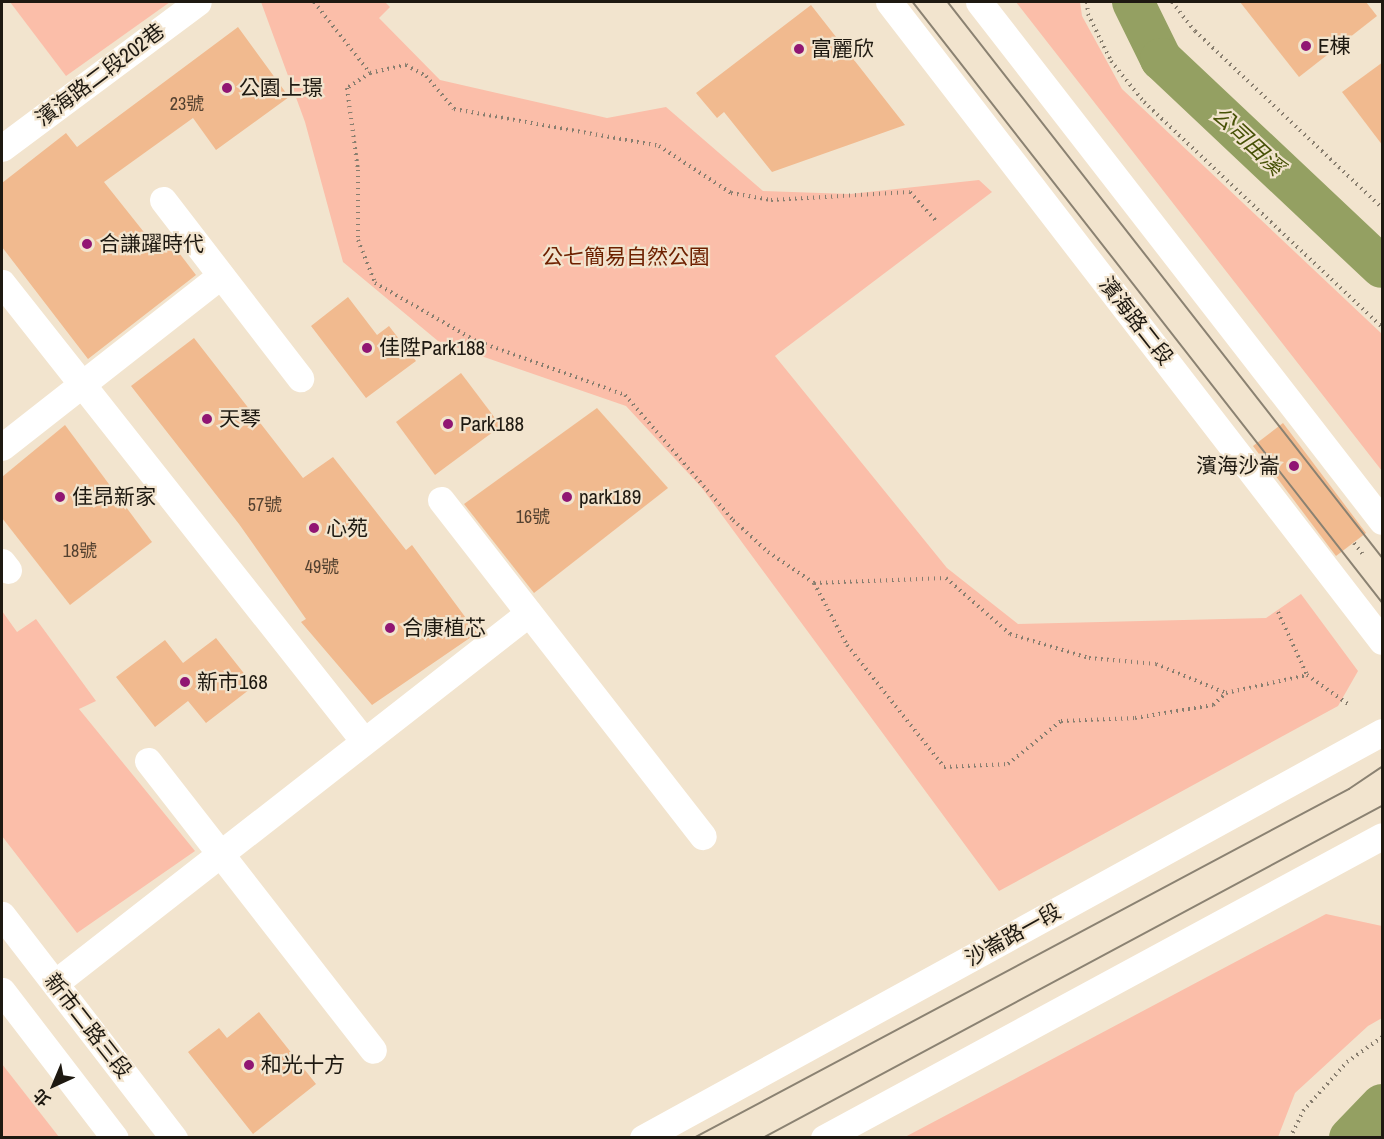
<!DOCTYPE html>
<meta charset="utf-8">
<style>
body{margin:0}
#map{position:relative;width:1384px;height:1139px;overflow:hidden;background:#f2e4ce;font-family:"Archivo Narrow","Noto Sans TC",sans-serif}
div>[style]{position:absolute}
.green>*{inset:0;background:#fbbea9}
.river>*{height:42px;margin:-21px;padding:0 21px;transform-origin:21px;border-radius:21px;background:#94a062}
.building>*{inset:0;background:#f1ba8f}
.path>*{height:4px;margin-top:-2px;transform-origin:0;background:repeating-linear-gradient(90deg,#887e6f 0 1.5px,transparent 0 6px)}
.minor>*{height:27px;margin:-13.5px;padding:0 13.5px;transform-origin:13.5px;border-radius:13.5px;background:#fff}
.tram>*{height:1.5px;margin:-0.75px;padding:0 0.75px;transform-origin:0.75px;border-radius:0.75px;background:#8b8272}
.dots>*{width:16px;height:16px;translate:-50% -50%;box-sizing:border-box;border:3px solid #f2e4ce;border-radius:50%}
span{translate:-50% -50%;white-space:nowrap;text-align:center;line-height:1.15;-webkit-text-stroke:4.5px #f2e4ce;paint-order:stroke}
.number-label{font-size:18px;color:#534130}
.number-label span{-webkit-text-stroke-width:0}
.poi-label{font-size:21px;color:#1e1911}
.left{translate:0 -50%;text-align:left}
.right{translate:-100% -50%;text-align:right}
.street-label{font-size:21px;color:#1e1911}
.park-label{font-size:21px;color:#6e2100}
.water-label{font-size:22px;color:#475207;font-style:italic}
.frame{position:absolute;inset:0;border:3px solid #1e1911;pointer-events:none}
.north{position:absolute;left:24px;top:1055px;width:60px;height:60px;-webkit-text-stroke:4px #f2e4ce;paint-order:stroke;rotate:224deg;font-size:16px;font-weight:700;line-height:24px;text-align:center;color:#1e1911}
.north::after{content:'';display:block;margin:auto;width:21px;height:27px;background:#1e1911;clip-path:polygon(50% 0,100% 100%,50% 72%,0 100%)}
</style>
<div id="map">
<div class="green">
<i style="clip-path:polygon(10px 2px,170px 2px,66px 76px)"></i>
<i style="clip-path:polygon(261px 2px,385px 2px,390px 7px,379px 18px,440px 80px,607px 118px,666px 107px,763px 191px,850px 194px,979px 180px,992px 192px,775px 356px,947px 568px,1018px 624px,1266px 618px,1301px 594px,1358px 671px,1338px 706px,999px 891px,702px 488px,626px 406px,438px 341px,343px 262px,305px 122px)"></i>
<i style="clip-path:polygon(1016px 2px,1080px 2px,1082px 16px,1122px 89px,1382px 334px,1382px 471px)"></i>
<i style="clip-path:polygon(2px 611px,17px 632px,36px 619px,96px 701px,79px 709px,195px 851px,77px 933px,2px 836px)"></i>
<i style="clip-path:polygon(1326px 914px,1382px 926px,1382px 1018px,1368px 1026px,1295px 1093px,1278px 1137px,905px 1137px)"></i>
<i style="clip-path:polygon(2px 1064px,59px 1137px,2px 1137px)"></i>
</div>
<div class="river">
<i style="left:1133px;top:2px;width:64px;rotate:63.8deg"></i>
<i style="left:1161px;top:59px;width:303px;rotate:43.3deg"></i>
<i style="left:1350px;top:1138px;width:46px;rotate:-45.9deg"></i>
</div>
<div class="building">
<i style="clip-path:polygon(1240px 2px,1366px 2px,1377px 16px,1299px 77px)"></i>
<i style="clip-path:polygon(811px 5px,905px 125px,772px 172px,724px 112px,717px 118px,696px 93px)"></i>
<i style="clip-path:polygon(238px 27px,289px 97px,216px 150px,193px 118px,104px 182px,151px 241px,163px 232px,196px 275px,88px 359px,2px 247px,2px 183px,66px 133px,77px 147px)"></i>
<i style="clip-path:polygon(1383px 62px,1383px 146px,1342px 92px)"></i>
<i style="clip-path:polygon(348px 297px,377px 335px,389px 326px,416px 361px,366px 398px,311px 326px)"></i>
<i style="clip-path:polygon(194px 338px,303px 478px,333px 457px,406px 550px,412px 545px,477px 633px,372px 705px,301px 622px,306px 619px,239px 524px,131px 386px)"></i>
<i style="clip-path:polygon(461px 373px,501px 426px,435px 475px,396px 422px)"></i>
<i style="clip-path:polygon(597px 408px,668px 488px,534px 593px,464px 504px)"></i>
<i style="clip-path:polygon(1283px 423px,1366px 533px,1336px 556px,1253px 446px)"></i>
<i style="clip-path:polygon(65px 425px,152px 542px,70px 605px,2px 518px,2px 477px)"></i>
<i style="clip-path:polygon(216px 638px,254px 686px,206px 723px,188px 701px,155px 727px,116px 677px,165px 640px,183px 663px)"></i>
<i style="clip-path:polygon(259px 1012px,316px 1084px,253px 1134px,188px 1052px,219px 1028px,227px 1038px)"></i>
</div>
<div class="path">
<i style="left:314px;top:2px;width:90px;rotate:51.7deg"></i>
<i style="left:370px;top:73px;width:27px;rotate:147deg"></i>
<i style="left:347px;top:88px;width:83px;rotate:82.4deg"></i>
<i style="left:358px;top:170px;width:70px;rotate:90deg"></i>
<i style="left:358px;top:240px;width:46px;rotate:68.4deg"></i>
<i style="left:375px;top:283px;width:114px;rotate:29.9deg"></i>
<i style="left:474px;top:340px;width:161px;rotate:20deg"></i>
<i style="left:625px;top:395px;width:165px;rotate:49.2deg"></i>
<i style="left:733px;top:520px;width:47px;rotate:42.4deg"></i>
<i style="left:768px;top:552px;width:55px;rotate:34deg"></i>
<i style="left:814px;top:583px;width:70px;rotate:62deg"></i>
<i style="left:847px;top:645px;width:156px;rotate:51.5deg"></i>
<i style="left:944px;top:767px;width:64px;rotate:-2.7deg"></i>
<i style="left:1008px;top:764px;width:68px;rotate:-39.1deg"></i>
<i style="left:1061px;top:721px;width:74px;rotate:-2.3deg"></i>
<i style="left:1135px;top:718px;width:79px;rotate:-9.5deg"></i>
<i style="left:1213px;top:705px;width:18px;rotate:-43deg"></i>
<i style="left:1226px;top:693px;width:83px;rotate:-12.5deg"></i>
<i style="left:1307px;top:675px;width:50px;rotate:35.3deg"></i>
<i style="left:1087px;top:2px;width:12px;rotate:85deg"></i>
<i style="left:1088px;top:14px;width:52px;rotate:63.9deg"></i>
<i style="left:1111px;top:61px;width:53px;rotate:51.2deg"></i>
<i style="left:1144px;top:102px;width:328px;rotate:43.4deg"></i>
<i style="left:1172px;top:2px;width:37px;rotate:52deg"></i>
<i style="left:1195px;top:31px;width:257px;rotate:43.4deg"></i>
<i style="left:370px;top:73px;width:37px;rotate:-13deg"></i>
<i style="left:406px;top:65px;width:23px;rotate:29deg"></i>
<i style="left:426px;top:76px;width:43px;rotate:49.7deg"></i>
<i style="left:454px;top:109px;width:208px;rotate:10.2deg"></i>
<i style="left:659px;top:146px;width:86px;rotate:33.1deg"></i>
<i style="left:731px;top:193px;width:41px;rotate:9.9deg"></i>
<i style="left:771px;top:200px;width:139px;rotate:-3.3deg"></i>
<i style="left:910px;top:192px;width:40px;rotate:48deg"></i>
<i style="left:1354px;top:543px;width:16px;rotate:52deg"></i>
<i style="left:814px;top:583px;width:132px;rotate:-2.2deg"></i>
<i style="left:946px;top:578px;width:85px;rotate:41.2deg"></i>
<i style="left:1010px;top:634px;width:83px;rotate:16.9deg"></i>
<i style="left:1089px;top:658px;width:67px;rotate:5.1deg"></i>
<i style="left:1156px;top:664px;width:76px;rotate:22.5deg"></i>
<i style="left:1278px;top:612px;width:69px;rotate:65.3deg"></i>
<i style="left:1290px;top:1138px;width:30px;rotate:-64deg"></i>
<i style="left:1303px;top:1111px;width:66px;rotate:-48.1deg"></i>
<i style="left:1347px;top:1062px;width:43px;rotate:-35.5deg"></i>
</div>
<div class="minor">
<i style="left:889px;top:2px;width:807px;rotate:52.35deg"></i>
<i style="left:979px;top:2px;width:657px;rotate:52.17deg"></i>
<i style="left:2px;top:148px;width:244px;rotate:-36.7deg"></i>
<i style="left:163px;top:200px;width:225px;rotate:52.4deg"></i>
<i style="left:2px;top:283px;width:582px;rotate:51.69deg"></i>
<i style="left:2px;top:447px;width:278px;rotate:-38.1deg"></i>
<i style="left:441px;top:500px;width:426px;rotate:52.1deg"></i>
<i style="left:2px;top:562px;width:10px;rotate:53deg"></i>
<i style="left:148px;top:761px;width:366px;rotate:52.1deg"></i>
<i style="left:2px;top:915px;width:282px;rotate:52.4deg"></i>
<i style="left:55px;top:983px;width:601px;rotate:-37.98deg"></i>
<i style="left:2px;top:991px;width:185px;rotate:52.5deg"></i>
<i style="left:643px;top:1138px;width:843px;rotate:-28.78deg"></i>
<i style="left:824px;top:1138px;width:634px;rotate:-28.42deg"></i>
</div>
<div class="tram">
<i style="left:913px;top:2px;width:762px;rotate:51.99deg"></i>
<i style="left:948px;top:2px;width:705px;rotate:51.98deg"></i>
<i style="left:694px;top:1138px;width:742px;rotate:-28.05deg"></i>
<i style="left:1349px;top:789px;width:40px;rotate:-34deg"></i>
<i style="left:763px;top:1138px;width:702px;rotate:-28.21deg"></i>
</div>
<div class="dots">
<i style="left:1306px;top:46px;background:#911673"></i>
<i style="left:799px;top:49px;background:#911673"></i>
<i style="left:227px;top:88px;background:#911673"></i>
<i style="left:87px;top:244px;background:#911673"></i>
<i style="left:367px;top:348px;background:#911673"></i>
<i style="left:207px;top:419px;background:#911673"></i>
<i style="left:448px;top:424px;background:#911673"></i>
<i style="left:1294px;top:466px;background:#911673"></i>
<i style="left:60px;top:497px;background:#911673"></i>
<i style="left:567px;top:497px;background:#911673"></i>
<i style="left:314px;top:528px;background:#911673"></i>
<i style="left:390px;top:628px;background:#911673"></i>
<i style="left:185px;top:682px;background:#911673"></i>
<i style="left:249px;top:1065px;background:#911673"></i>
</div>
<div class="number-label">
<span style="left:187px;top:104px">23號</span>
<span style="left:265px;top:505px">57號</span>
<span style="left:533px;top:517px">16號</span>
<span style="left:80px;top:551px">18號</span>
<span style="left:322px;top:567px">49號</span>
</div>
<div class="poi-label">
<span class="left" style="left:1318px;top:46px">E棟</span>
<span class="left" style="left:811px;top:49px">富麗欣</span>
<span class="left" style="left:239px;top:88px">公園上璟</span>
<span class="left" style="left:99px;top:244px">合謙躍時代</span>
<span class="left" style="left:379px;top:348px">佳陞Park188</span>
<span class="left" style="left:219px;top:419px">天琴</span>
<span class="left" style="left:460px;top:424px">Park188</span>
<span class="right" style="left:1280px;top:466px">濱海沙崙</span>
<span class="left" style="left:72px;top:497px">佳昂新家</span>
<span class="left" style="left:579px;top:497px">park189</span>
<span class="left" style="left:326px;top:528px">心苑</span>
<span class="left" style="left:402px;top:628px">合康植芯</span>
<span class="left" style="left:197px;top:682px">新市168</span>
<span class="left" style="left:261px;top:1065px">和光十方</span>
</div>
<div class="street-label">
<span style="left:100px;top:75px;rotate:-37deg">濱海路二段202巷</span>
<span style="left:1136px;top:321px;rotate:52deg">濱海路二段</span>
<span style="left:1013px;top:935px;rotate:-29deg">沙崙路一段</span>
<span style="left:88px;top:1026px;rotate:52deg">新市二路三段</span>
</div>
<div class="park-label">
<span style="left:626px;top:257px">公七簡易自然公園</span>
</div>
<div class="water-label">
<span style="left:1248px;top:141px;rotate:43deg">公司田溪</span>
</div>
<div class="frame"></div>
<div class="north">北</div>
</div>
